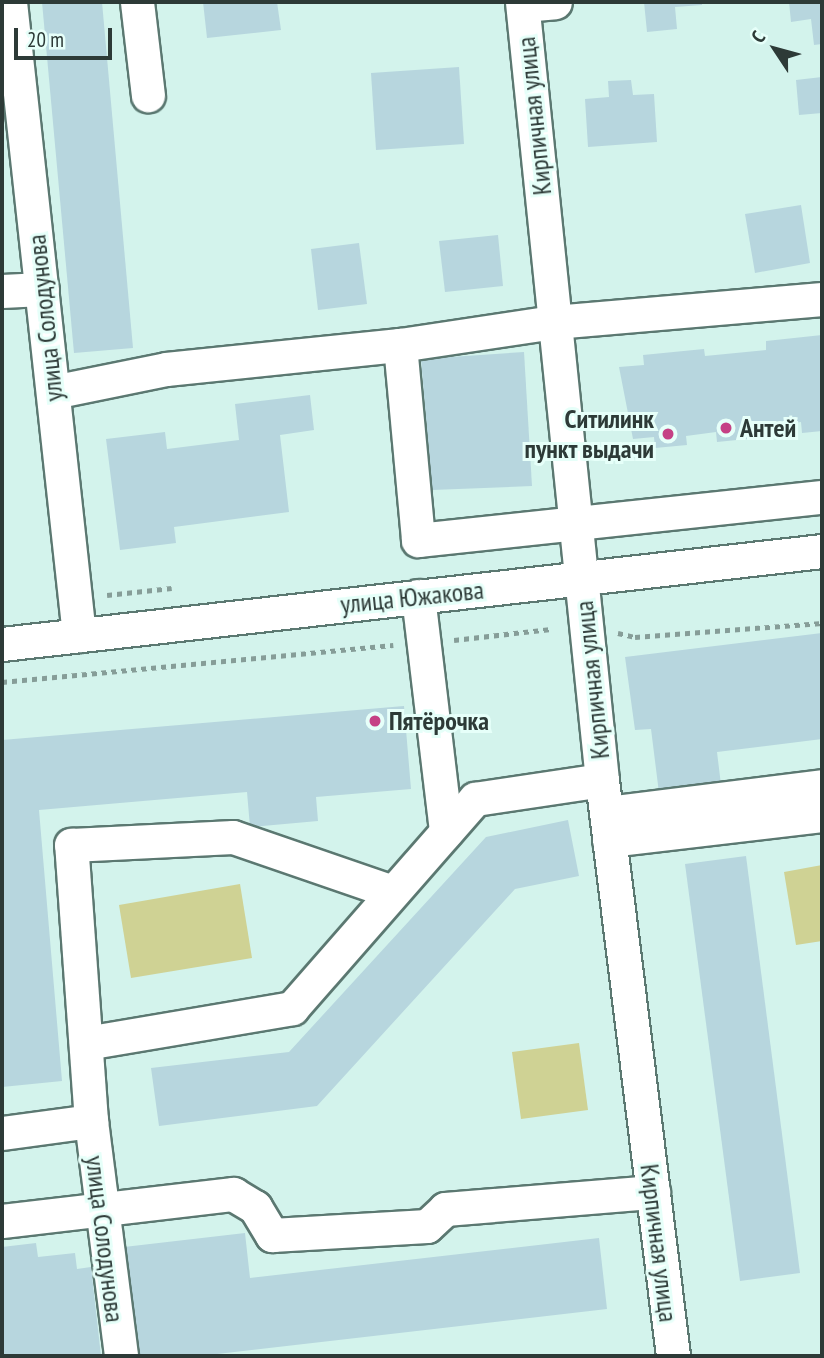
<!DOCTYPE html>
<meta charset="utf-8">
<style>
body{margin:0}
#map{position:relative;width:824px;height:1358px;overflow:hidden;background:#d3f3ec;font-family:"PT Sans Narrow",sans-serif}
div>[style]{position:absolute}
.green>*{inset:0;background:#cfd294}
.building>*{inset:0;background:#b7d6de}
.path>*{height:4.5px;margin-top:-2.25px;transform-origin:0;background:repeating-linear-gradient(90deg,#869d98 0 5px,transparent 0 10px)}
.roads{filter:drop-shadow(2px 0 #5b7871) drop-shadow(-2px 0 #5b7871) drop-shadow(0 2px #5b7871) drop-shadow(0 -2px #5b7871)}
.minor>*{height:33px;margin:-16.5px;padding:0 16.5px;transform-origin:16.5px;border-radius:16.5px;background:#fff}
.dots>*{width:19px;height:19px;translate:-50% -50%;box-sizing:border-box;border:4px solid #e6fff9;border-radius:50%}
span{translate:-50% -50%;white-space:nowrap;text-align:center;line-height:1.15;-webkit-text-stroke:6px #e6fff9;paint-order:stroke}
.street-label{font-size:26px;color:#2d3a37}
.poi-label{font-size:26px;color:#2d3a37;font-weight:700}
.right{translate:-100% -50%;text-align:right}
.left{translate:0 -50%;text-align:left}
.frame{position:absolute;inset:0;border:4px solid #2d3a37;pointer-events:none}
.north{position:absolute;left:740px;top:14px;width:70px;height:70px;-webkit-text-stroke:5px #e6fff9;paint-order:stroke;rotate:306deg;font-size:19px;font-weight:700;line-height:28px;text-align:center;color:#2d3a37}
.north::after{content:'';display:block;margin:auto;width:24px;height:32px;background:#2d3a37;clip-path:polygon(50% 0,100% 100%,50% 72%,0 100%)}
.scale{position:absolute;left:14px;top:28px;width:98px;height:32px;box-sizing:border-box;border:4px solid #2d3a37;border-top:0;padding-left:9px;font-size:21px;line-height:24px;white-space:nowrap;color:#2d3a37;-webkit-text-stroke:5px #e6fff9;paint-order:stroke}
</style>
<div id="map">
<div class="green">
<i style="clip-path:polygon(822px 865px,822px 941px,796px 945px,784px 872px)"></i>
<i style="clip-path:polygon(240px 884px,252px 958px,131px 978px,119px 905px)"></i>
<i style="clip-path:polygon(579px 1043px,588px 1110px,521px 1119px,512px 1052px)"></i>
</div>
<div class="building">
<i style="clip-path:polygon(42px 2px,102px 2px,133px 348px,74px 353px)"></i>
<i style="clip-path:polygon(203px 2px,277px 2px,281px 30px,207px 38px)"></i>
<i style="clip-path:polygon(644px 2px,702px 2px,702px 5px,675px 7px,677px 29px,647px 32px)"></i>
<i style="clip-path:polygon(789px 2px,822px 2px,822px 44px,814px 45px,811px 19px,791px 22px)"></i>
<i style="clip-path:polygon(459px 67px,464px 144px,376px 150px,371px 73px)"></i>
<i style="clip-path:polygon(822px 77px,822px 113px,799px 115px,796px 80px)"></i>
<i style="clip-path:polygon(631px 80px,633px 95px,654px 94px,657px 142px,588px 147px,585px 99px,609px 97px,608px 81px)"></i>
<i style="clip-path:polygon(801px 205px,810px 263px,755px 273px,745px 214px)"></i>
<i style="clip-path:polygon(498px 235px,503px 286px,445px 292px,439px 241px)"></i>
<i style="clip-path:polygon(359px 243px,367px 304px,318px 310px,311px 249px)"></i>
<i style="clip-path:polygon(822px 335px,822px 431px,802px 433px,801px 422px,774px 426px,776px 436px,717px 442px,716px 432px,686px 436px,687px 445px,655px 448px,654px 437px,633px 439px,619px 367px,644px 365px,643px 355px,704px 349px,705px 356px,766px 350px,766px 341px)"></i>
<i style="clip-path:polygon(524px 352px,532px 486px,432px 490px,421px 359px)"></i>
<i style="clip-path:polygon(310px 395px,314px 430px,280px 435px,289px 512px,174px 527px,176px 543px,120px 550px,106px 439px,165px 432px,167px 449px,239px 440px,235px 404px)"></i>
<i style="clip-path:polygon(822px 633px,822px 739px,717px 752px,722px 793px,660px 801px,651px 729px,635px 730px,625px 657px)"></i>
<i style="clip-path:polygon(404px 706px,411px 789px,316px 797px,318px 821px,250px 827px,247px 792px,39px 810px,62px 1081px,2px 1087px,2px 740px)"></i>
<i style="clip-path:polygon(568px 820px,579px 876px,515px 889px,317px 1106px,159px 1126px,151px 1068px,289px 1052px,486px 837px)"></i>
<i style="clip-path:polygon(746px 856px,800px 1273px,740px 1281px,685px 864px)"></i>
<i style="clip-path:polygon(245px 1233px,250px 1278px,599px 1238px,607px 1309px,200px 1356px,137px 1356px,124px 1247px)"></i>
<i style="clip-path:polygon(36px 1243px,38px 1257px,75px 1253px,77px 1269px,91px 1267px,101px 1356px,2px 1356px,2px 1247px)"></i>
</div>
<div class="path">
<i style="left:107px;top:595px;width:65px;rotate:-6.1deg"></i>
<i style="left:618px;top:633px;width:17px;rotate:13deg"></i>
<i style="left:635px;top:637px;width:188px;rotate:-4.3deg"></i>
<i style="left:454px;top:640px;width:98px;rotate:-6.5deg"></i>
<i style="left:2px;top:682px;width:393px;rotate:-5.4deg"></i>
</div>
<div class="roads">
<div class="minor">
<i style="left:10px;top:2px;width:637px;rotate:83.78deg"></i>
<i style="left:137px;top:2px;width:94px;rotate:83.3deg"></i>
<i style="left:522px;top:2px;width:782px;rotate:84.13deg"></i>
<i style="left:602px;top:780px;width:580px;rotate:82.97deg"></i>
<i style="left:523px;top:5px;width:32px;rotate:-5deg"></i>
<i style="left:2px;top:291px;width:40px;rotate:-2.9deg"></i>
<i style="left:400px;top:345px;width:196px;rotate:84.7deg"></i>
<i style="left:418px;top:540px;width:406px;rotate:-6.1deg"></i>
<i style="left:53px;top:392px;width:115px;rotate:-11.5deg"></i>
<i style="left:166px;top:369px;width:235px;rotate:-5.9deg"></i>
<i style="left:400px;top:345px;width:156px;rotate:-8.5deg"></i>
<i style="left:554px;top:322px;width:269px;rotate:-4.9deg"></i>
<i style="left:418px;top:596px;width:237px;rotate:83.2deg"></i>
<i style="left:2px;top:644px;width:825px;rotate:-6.47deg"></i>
<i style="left:606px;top:813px;width:218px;rotate:-7.1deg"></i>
<i style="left:609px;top:840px;width:214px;rotate:-6.7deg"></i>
<i style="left:86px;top:1043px;width:209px;rotate:-9.6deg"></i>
<i style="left:292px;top:1008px;width:278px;rotate:-48.8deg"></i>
<i style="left:475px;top:799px;width:128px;rotate:-8.5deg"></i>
<i style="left:91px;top:1121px;width:237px;rotate:82.7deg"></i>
<i style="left:2px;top:1133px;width:90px;rotate:-7.7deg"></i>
<i style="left:91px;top:1121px;width:277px;rotate:-94.1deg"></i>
<i style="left:71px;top:845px;width:162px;rotate:-2.8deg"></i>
<i style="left:233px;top:837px;width:169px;rotate:19deg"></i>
<i style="left:2px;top:1221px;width:233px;rotate:-6.7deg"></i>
<i style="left:233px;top:1194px;width:26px;rotate:31deg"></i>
<i style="left:255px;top:1207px;width:33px;rotate:59deg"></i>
<i style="left:272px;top:1235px;width:155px;rotate:-3.3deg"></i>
<i style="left:427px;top:1226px;width:25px;rotate:-43deg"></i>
<i style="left:445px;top:1209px;width:209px;rotate:-4.7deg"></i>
</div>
</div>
<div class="dots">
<i style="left:726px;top:428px;background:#c54185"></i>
<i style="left:668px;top:434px;background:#c54185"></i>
<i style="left:375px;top:721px;background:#c54185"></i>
</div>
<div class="street-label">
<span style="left:534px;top:116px;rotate:-96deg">Кирпичная улица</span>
<span style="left:45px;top:318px;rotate:-96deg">улица Солодунова</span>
<span style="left:412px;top:597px;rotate:-6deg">улица Южакова</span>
<span style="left:592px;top:680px;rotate:-96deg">Кирпичная улица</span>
<span style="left:105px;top:1239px;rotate:83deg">улица Солодунова</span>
<span style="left:659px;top:1243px;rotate:83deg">Кирпичная улица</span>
</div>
<div class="poi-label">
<span class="right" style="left:654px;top:434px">Ситилинк<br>пункт выдачи</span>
<span class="left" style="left:740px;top:428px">Антей</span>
<span class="left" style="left:389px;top:721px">Пятёрочка</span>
</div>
<div class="frame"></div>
<div class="north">С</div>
<div class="scale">20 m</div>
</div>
